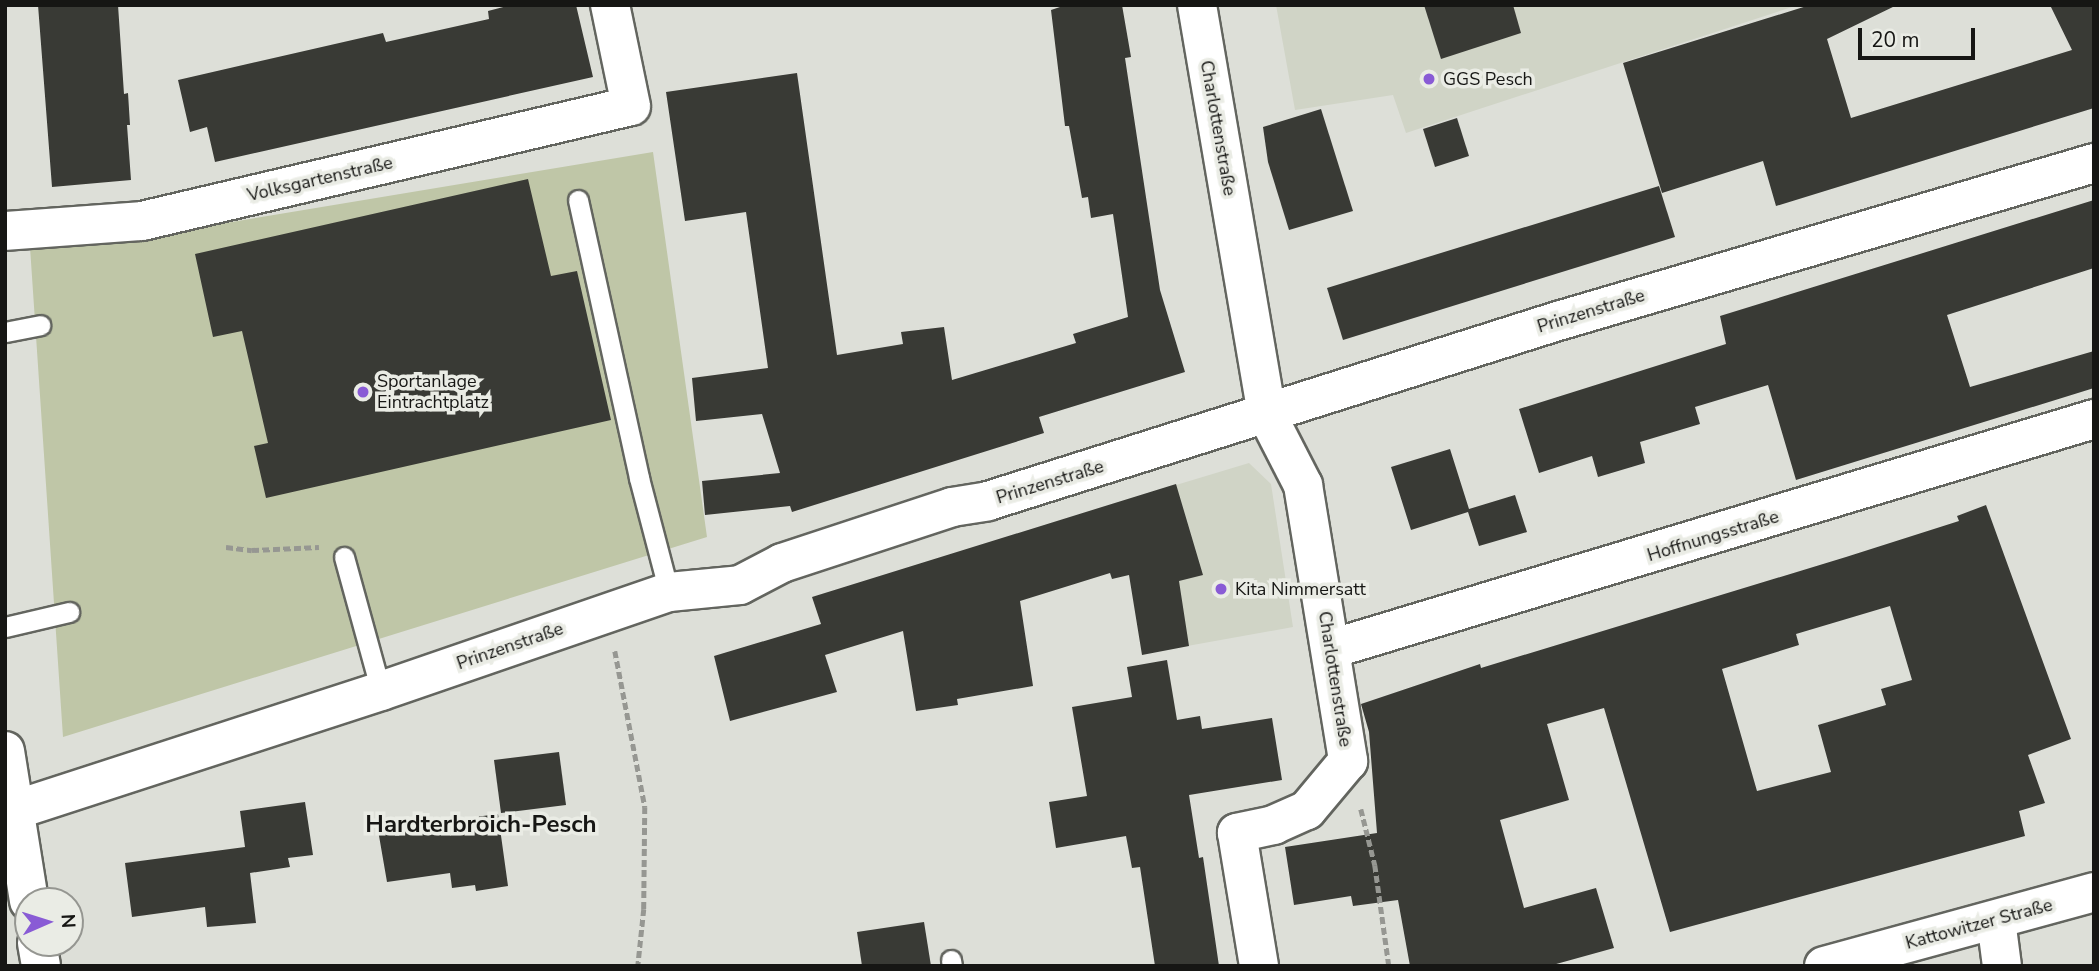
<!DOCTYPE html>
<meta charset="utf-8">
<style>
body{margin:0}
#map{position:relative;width:2099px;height:971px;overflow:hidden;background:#dddfd8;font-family:"Nunito Sans",sans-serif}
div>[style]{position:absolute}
.built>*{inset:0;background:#d0d4c6}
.green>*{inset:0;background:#bfc6a7}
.building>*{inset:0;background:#393a35}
.path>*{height:4.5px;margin-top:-2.25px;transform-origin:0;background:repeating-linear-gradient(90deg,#969792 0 7px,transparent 0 10.5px)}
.roads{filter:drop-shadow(2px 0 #63655f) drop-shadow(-2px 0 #63655f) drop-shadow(0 2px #63655f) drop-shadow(0 -2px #63655f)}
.service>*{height:19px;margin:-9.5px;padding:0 9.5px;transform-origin:9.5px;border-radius:9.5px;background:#fff}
.minor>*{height:38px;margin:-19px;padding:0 19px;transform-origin:19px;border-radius:19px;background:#fff}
.tertiary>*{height:38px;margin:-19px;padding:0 19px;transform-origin:19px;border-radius:19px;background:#fff}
.dots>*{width:19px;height:19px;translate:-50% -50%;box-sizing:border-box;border:4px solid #eaece5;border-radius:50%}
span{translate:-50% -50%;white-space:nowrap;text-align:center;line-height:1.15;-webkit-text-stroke:7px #eaece5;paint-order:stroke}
.poi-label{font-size:18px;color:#161614}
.left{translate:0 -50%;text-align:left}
.street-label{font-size:18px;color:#161614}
.district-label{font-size:24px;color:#161614;font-weight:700}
.frame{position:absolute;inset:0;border:7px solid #161614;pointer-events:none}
.north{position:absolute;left:14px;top:887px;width:70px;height:70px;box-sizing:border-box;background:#eaece5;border:2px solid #959691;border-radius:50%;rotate:87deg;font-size:19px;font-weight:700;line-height:28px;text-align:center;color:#161614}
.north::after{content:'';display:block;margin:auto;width:24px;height:32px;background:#895bd5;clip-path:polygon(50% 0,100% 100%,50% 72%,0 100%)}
.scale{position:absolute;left:1858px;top:28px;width:117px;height:32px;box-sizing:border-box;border:4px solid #161614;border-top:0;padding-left:9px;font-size:21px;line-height:24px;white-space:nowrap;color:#161614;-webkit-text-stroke:5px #eaece5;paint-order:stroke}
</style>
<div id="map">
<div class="built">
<i style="clip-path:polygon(1276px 5px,1798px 5px,1406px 133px,1393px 95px,1295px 110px)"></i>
<i style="clip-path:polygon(1249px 463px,1271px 484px,1293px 627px,1165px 650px,1133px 498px)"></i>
</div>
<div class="green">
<i style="clip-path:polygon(653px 152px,707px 537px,63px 737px,30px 247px,153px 235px)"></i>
</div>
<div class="building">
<i style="clip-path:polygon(38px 5px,118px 5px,124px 94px,128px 93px,130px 125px,127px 125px,131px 180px,52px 187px)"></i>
<i style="clip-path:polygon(511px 5px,576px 5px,593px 77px,215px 162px,207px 127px,190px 132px,178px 80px,383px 33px,386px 42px,489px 19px,488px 11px)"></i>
<i style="clip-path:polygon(1066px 5px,1122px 5px,1131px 57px,1125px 58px,1160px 290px,1185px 372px,1039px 417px,1044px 433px,792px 512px,790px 506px,705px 515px,702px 481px,780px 473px,762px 414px,696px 421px,692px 378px,768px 368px,746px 212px,685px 221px,666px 92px,797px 73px,837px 355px,903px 344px,901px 332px,944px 327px,952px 380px,1076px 343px,1073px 334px,1128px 317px,1113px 214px,1091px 218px,1088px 197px,1082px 198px,1069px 126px,1065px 126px,1051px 10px)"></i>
<i style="clip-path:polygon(1424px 5px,1513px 5px,1521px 33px,1441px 59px)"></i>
<i style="clip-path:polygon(1810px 5px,1897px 5px,1827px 39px,1851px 118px,2072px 50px,2050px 5px,2094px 5px,2094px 108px,1776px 206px,1763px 161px,1662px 193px,1623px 63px)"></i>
<i style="clip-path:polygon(1321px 109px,1353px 211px,1289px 230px,1268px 162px,1263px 127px)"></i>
<i style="clip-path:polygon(1457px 118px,1469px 156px,1435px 167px,1423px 129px)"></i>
<i style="clip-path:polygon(528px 179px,551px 276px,577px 271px,611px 420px,266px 498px,254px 446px,268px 443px,242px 331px,213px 337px,195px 254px)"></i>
<i style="clip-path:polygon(1659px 186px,1675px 237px,1343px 340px,1327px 288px)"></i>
<i style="clip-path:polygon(2094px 200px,2094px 268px,1947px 315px,1970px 387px,2094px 351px,2094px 388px,1796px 480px,1768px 385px,1695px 407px,1700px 424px,1640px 442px,1645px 463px,1598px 477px,1592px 456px,1539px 473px,1519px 409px,1726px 344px,1720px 316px)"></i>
<i style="clip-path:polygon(1450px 449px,1469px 509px,1515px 495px,1527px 532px,1479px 546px,1468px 512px,1411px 530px,1391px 467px)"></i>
<i style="clip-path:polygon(1176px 484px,1203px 575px,1179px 581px,1189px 646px,1142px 655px,1129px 575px,1112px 579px,1110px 573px,1020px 601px,1033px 686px,957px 699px,958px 705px,916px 711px,903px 631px,825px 655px,837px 692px,730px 721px,714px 656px,821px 624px,812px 597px)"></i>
<i style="clip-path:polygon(evenodd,1986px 505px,2071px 739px,2028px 755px,2045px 803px,2019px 811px,2025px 836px,1670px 932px,1604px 708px,1547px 724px,1569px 800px,1500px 820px,1524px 908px,1596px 888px,1614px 948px,1549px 966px,1410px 966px,1398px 900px,1353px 906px,1351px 896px,1294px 905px,1285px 847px,1377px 833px,1369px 732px,1361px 704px,1480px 664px,1481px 668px,1846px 557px,1959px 521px,1957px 516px,1986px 505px,1890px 606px,1912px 680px,1881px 689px,1886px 705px,1818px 725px,1831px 772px,1757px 791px,1722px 669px,1799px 645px,1796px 634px,1890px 606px)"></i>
<i style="clip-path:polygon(1167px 660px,1177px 720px,1200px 716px,1202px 729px,1272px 718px,1282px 780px,1189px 795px,1199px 858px,1203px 857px,1219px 966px,1155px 966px,1140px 867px,1132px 868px,1126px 836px,1056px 848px,1049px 802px,1087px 796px,1072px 707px,1132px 697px,1127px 667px)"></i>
<i style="clip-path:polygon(559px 752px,566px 805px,501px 813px,494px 760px)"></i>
<i style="clip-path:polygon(305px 802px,313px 855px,288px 858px,290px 867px,250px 873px,256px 923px,207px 927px,205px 907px,132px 917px,125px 863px,245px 847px,240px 811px)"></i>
<i style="clip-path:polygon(498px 814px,508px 886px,476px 891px,475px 885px,452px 888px,450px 873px,387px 882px,378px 830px)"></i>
<i style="clip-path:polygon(924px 922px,931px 966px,862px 966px,857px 932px)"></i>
</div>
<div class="path">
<i style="left:226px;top:547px;width:26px;rotate:7deg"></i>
<i style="left:252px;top:550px;width:67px;rotate:-2.6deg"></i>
<i style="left:615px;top:651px;width:159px;rotate:79.1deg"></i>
<i style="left:645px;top:807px;width:102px;rotate:90.6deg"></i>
<i style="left:644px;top:909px;width:57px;rotate:96deg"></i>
<i style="left:1361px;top:809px;width:58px;rotate:76deg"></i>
<i style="left:1375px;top:865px;width:102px;rotate:82.1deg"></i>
</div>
<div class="roads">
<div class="service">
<i style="left:578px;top:200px;width:285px;rotate:77.6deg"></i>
<i style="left:639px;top:478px;width:118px;rotate:75.3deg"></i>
<i style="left:5px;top:332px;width:36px;rotate:-11deg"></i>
<i style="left:344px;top:557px;width:139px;rotate:74.6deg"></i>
<i style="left:5px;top:627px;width:66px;rotate:-13.2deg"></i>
<i style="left:951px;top:960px;width:6px;rotate:81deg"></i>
</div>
<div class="minor">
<i style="left:1197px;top:5px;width:416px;rotate:80.3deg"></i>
<i style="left:1267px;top:415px;width:79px;rotate:62.8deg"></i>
<i style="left:1303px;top:485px;width:280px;rotate:80.7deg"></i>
<i style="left:1348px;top:761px;width:64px;rotate:129.9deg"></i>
<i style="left:1307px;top:810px;width:36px;rotate:156deg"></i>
<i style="left:1274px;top:825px;width:38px;rotate:168deg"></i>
<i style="left:1237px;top:833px;width:135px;rotate:80.6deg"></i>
<i style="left:5px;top:231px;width:137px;rotate:-4.2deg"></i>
<i style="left:142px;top:221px;width:502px;rotate:-13.23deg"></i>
<i style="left:631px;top:106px;width:103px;rotate:-101.7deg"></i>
<i style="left:1331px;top:649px;width:797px;rotate:-16.77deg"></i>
<i style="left:12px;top:811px;width:388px;rotate:-18deg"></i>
<i style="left:381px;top:691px;width:305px;rotate:-19deg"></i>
<i style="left:669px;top:592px;width:71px;rotate:-5.6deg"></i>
<i style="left:740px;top:585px;width:47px;rotate:-27.6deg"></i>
<i style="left:782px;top:563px;width:179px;rotate:-18.2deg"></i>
<i style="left:952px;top:507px;width:36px;rotate:-9deg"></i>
<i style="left:988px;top:501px;width:598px;rotate:-17.53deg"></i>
<i style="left:1558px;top:321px;width:559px;rotate:-16.42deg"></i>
<i style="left:1996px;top:920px;width:46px;rotate:82.6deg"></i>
<i style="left:1824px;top:966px;width:280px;rotate:-15.3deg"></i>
</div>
<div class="tertiary">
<i style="left:5px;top:751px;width:152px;rotate:80.9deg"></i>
<i style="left:37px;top:943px;width:23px;rotate:80deg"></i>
</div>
</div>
<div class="dots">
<i style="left:1429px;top:79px;background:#895bd5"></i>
<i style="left:363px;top:392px;background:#895bd5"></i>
<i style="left:1221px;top:589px;background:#895bd5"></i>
</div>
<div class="poi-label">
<span class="left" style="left:1443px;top:79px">GGS Pesch</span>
<span class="left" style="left:377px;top:392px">Sportanlage<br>Eintrachtplatz</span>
<span class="left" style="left:1235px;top:589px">Kita Nimmersatt</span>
</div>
<div class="street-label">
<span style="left:1218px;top:128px;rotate:80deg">Charlottenstraße</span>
<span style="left:320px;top:179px;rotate:-13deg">Volksgartenstraße</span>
<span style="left:1591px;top:311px;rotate:-17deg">Prinzenstraße</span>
<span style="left:1050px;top:482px;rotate:-17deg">Prinzenstraße</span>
<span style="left:1713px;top:536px;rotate:-17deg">Hoffnungsstraße</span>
<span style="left:510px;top:646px;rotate:-19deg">Prinzenstraße</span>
<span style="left:1335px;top:679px;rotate:81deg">Charlottenstraße</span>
<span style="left:1979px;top:924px;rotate:-15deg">Kattowitzer Straße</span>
</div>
<div class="district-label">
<span style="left:481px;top:825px">Hardterbroich-Pesch</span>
</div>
<div class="frame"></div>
<div class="north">N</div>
<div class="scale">20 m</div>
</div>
